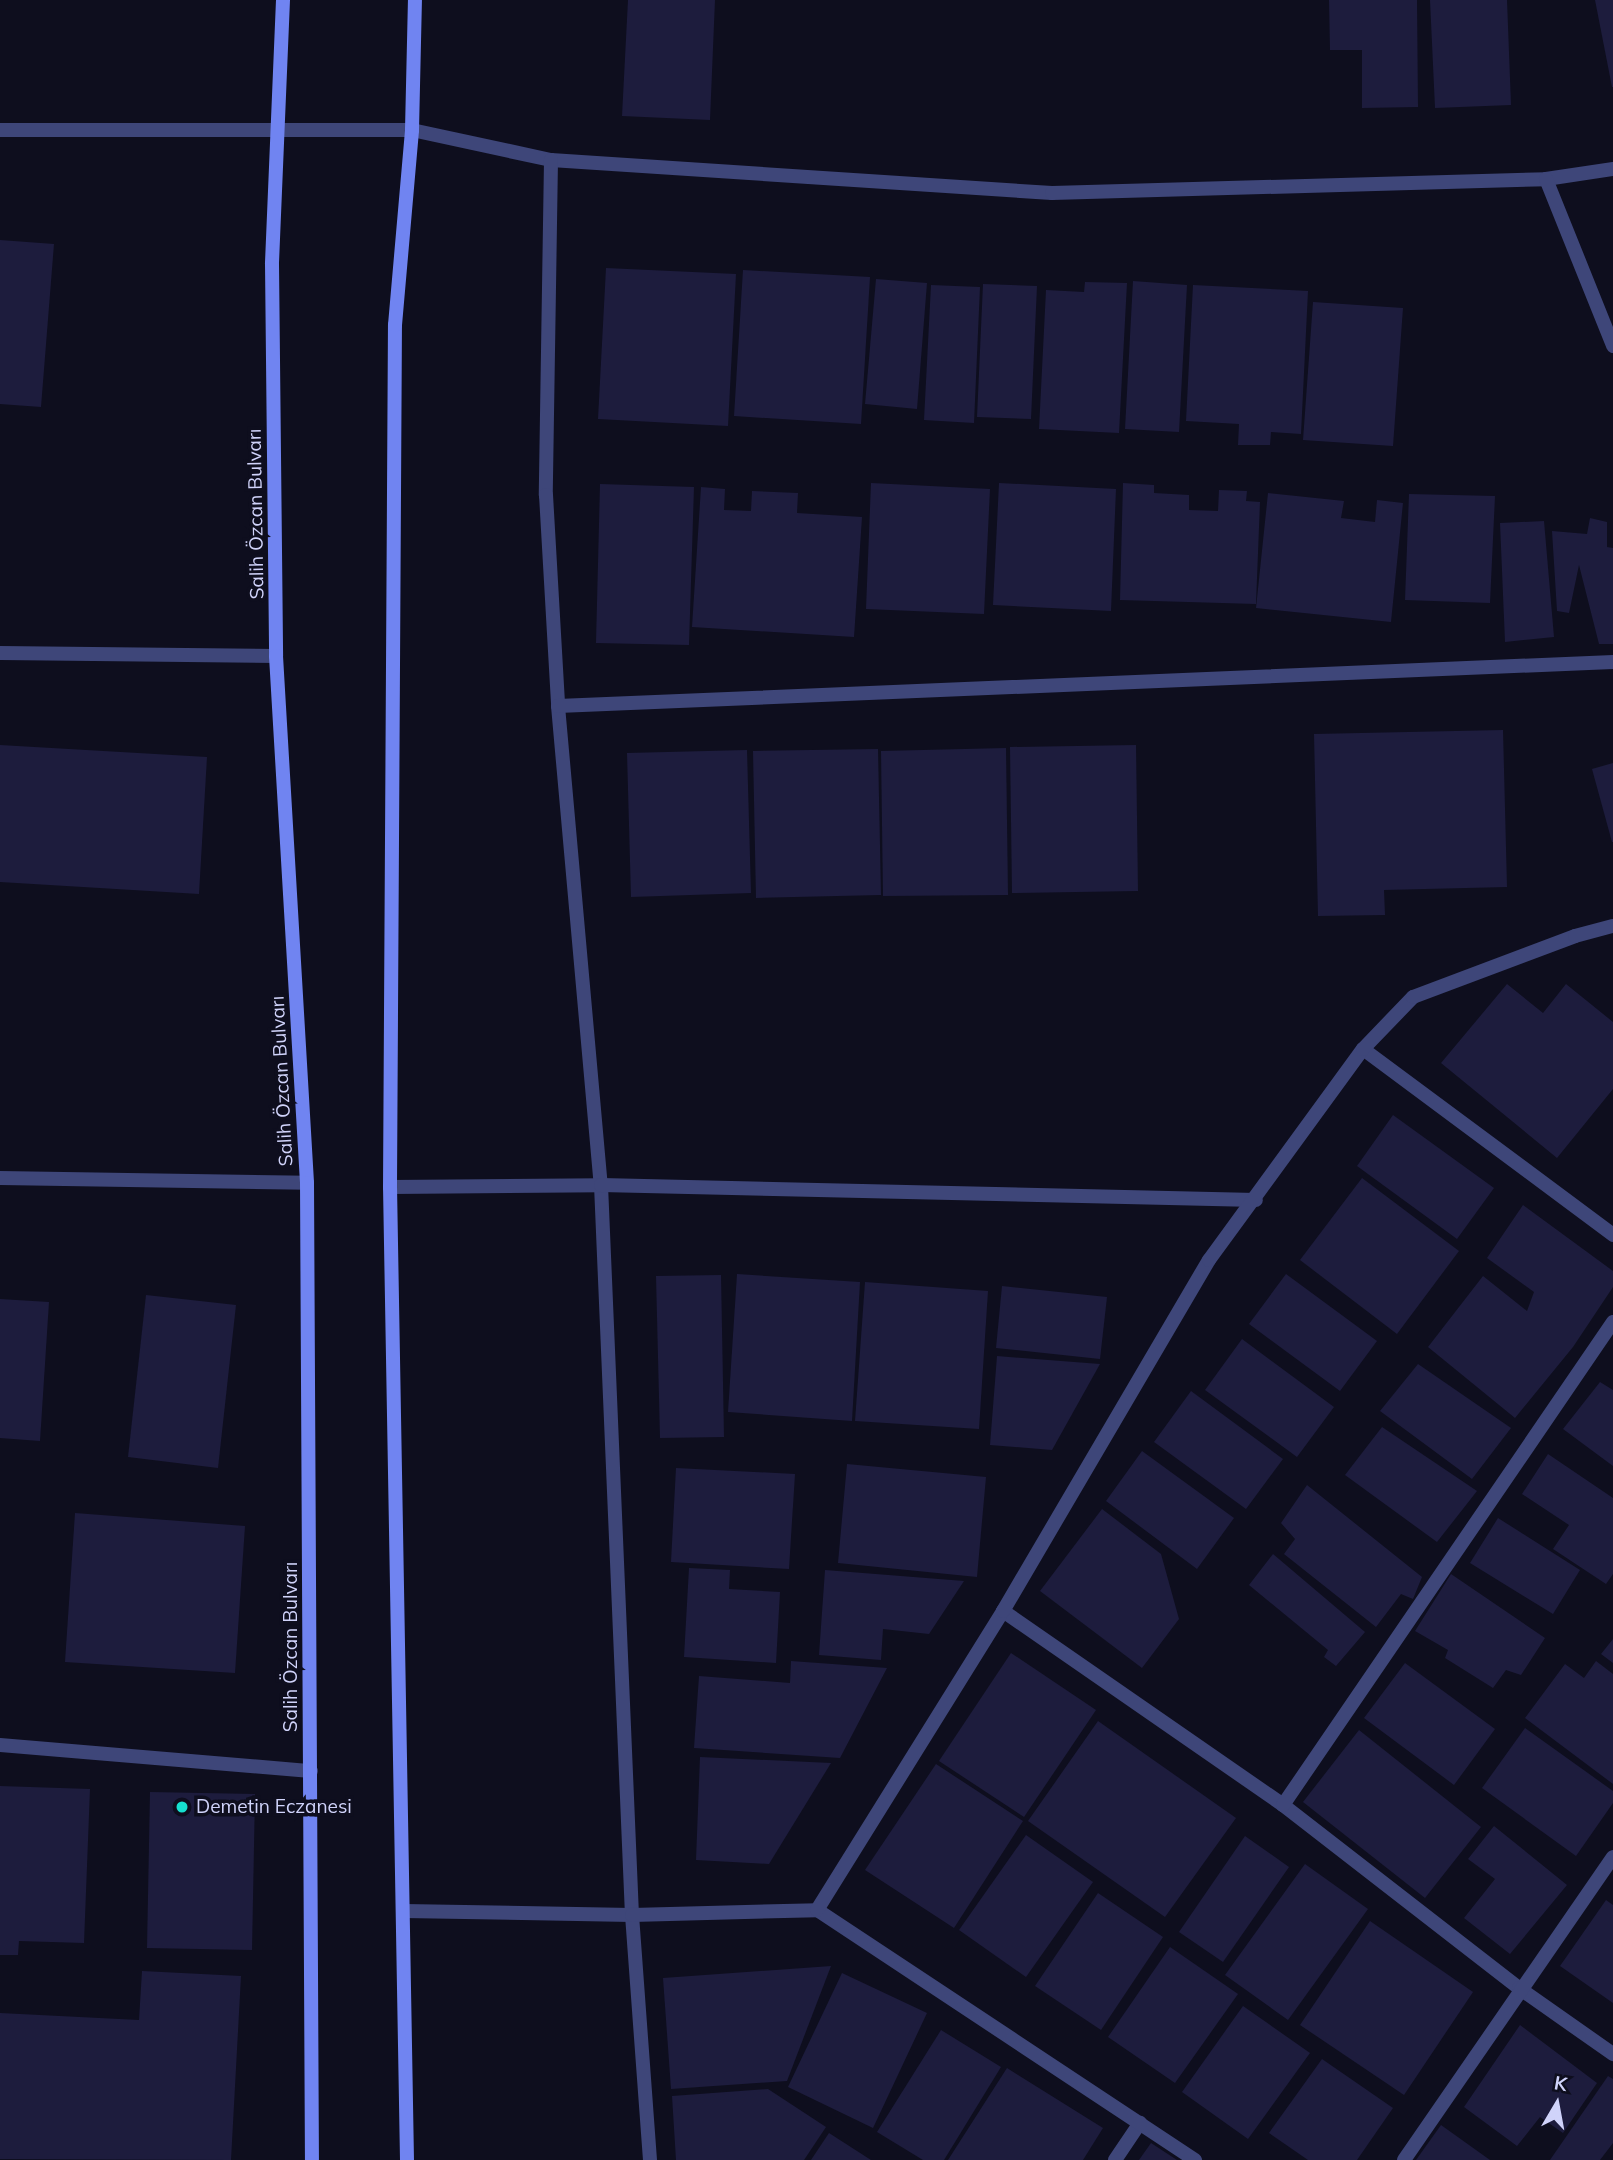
<!DOCTYPE html>
<meta charset="utf-8">
<style>
body{margin:0}
#map{position:relative;width:1613px;height:2160px;overflow:hidden;background:#0e0e1e;font-family:Mulish,sans-serif}
div>[style]{position:absolute}
.building>*{inset:0;background:#1d1c3d}
.street>*{height:14px;margin:-7px;padding:0 7px;transform-origin:7px;border-radius:7px;background:#3e4679}
.secondary>*{height:14px;margin:-7px;padding:0 7px;transform-origin:7px;border-radius:7px;background:#7084f1}
.dots>*{width:19px;height:19px;translate:-50% -50%;box-sizing:border-box;border:4px solid #0e0e1e;border-radius:50%}
span{translate:-50% -50%;white-space:nowrap;text-align:center;line-height:1.15;-webkit-text-stroke:7px #0e0e1e;paint-order:stroke}
.street-label{font-size:19px;color:#d0d3fa}
.poi-label{font-size:19px;color:#d0d3fa}
.left{translate:0 -50%;text-align:left}
.north{position:absolute;left:1522px;top:2069px;width:70px;height:70px;-webkit-text-stroke:5px #0e0e1e;paint-order:stroke;rotate:10deg;font-size:19px;font-weight:700;line-height:28px;text-align:center;color:#d0d3fa}
.north::after{content:'';display:block;margin:auto;width:24px;height:32px;background:#d0d3fa;clip-path:polygon(50% 0,100% 100%,50% 72%,0 100%)}
</style>
<div id="map">
<div class="building">
<i style="clip-path:polygon(628px 0,715px 0,710px 120px,622px 116px)"></i>
<i style="clip-path:polygon(1329px 0,1417px 0,1418px 107px,1362px 108px,1362px 50px,1330px 50px)"></i>
<i style="clip-path:polygon(1430px 0,1507px 0,1511px 105px,1435px 108px)"></i>
<i style="clip-path:polygon(1595px 0,1613px 0,1613px 87px,1612px 87px)"></i>
<i style="clip-path:polygon(0 240px,54px 244px,41px 407px,0 404px)"></i>
<i style="clip-path:polygon(606px 268px,736px 274px,728px 426px,598px 419px)"></i>
<i style="clip-path:polygon(743px 270px,870px 277px,861px 424px,734px 416px)"></i>
<i style="clip-path:polygon(876px 279px,927px 283px,917px 409px,865px 404px)"></i>
<i style="clip-path:polygon(1133px 281px,1187px 285px,1179px 432px,1125px 429px)"></i>
<i style="clip-path:polygon(1085px 282px,1127px 283px,1119px 433px,1039px 429px,1046px 290px,1084px 292px)"></i>
<i style="clip-path:polygon(983px 284px,1037px 286px,1031px 419px,977px 417px)"></i>
<i style="clip-path:polygon(931px 285px,980px 287px,974px 423px,924px 420px)"></i>
<i style="clip-path:polygon(1193px 285px,1308px 291px,1301px 434px,1271px 432px,1270px 445px,1238px 445px,1239px 424px,1186px 421px)"></i>
<i style="clip-path:polygon(1313px 302px,1403px 308px,1393px 446px,1303px 440px)"></i>
<i style="clip-path:polygon(871px 483px,990px 489px,984px 614px,866px 609px)"></i>
<i style="clip-path:polygon(999px 483px,1116px 489px,1111px 611px,993px 605px)"></i>
<i style="clip-path:polygon(1123px 483px,1154px 485px,1154px 493px,1189px 495px,1189px 510px,1218px 511px,1219px 490px,1247px 491px,1246px 501px,1260px 502px,1256px 604px,1120px 600px)"></i>
<i style="clip-path:polygon(600px 484px,694px 487px,689px 645px,596px 643px)"></i>
<i style="clip-path:polygon(701px 487px,725px 489px,724px 510px,751px 511px,752px 491px,798px 493px,797px 513px,862px 517px,854px 637px,692px 627px)"></i>
<i style="clip-path:polygon(1268px 493px,1344px 501px,1341px 518px,1375px 522px,1377px 500px,1403px 503px,1391px 622px,1256px 608px)"></i>
<i style="clip-path:polygon(1409px 494px,1495px 496px,1490px 603px,1405px 600px)"></i>
<i style="clip-path:polygon(1590px 518px,1607px 522px,1607px 547px,1613px 548px,1613px 644px,1599px 644px,1579px 565px,1569px 613px,1557px 611px,1552px 531px,1587px 534px)"></i>
<i style="clip-path:polygon(1544px 521px,1554px 637px,1505px 642px,1500px 523px)"></i>
<i style="clip-path:polygon(1503px 730px,1507px 887px,1384px 890px,1385px 915px,1318px 916px,1314px 734px)"></i>
<i style="clip-path:polygon(0 745px,207px 757px,199px 894px,0 882px)"></i>
<i style="clip-path:polygon(1136px 745px,1138px 891px,1012px 893px,1010px 747px)"></i>
<i style="clip-path:polygon(1006px 748px,1008px 895px,883px 896px,881px 751px)"></i>
<i style="clip-path:polygon(878px 749px,881px 895px,756px 898px,753px 751px)"></i>
<i style="clip-path:polygon(747px 750px,751px 893px,631px 897px,627px 753px)"></i>
<i style="clip-path:polygon(1613px 763px,1613px 842px,1612px 842px,1592px 769px)"></i>
<i style="clip-path:polygon(1507px 984px,1543px 1013px,1566px 984px,1613px 1022px,1613px 1089px,1557px 1158px,1441px 1063px)"></i>
<i style="clip-path:polygon(1393px 1115px,1494px 1188px,1457px 1239px,1357px 1166px)"></i>
<i style="clip-path:polygon(1362px 1178px,1459px 1251px,1397px 1334px,1300px 1260px)"></i>
<i style="clip-path:polygon(1523px 1205px,1613px 1271px,1613px 1287px,1573px 1347px,1515px 1418px,1428px 1347px,1483px 1276px,1527px 1311px,1534px 1292px,1487px 1258px)"></i>
<i style="clip-path:polygon(737px 1274px,860px 1282px,852px 1421px,728px 1412px)"></i>
<i style="clip-path:polygon(1286px 1274px,1377px 1341px,1340px 1391px,1249px 1324px)"></i>
<i style="clip-path:polygon(721px 1275px,724px 1437px,660px 1438px,656px 1276px)"></i>
<i style="clip-path:polygon(865px 1282px,988px 1291px,979px 1429px,855px 1421px)"></i>
<i style="clip-path:polygon(1002px 1286px,1107px 1297px,1100px 1359px,996px 1348px)"></i>
<i style="clip-path:polygon(146px 1295px,236px 1305px,218px 1468px,128px 1457px)"></i>
<i style="clip-path:polygon(0 1299px,49px 1302px,40px 1441px,0 1438px)"></i>
<i style="clip-path:polygon(1242px 1339px,1334px 1407px,1297px 1457px,1205px 1390px)"></i>
<i style="clip-path:polygon(997px 1356px,1100px 1364px,1052px 1450px,990px 1445px)"></i>
<i style="clip-path:polygon(1418px 1364px,1511px 1428px,1472px 1479px,1380px 1411px)"></i>
<i style="clip-path:polygon(1600px 1382px,1613px 1390px,1613px 1466px,1563px 1429px)"></i>
<i style="clip-path:polygon(1191px 1391px,1283px 1459px,1246px 1509px,1154px 1442px)"></i>
<i style="clip-path:polygon(1382px 1427px,1477px 1491px,1437px 1542px,1345px 1475px)"></i>
<i style="clip-path:polygon(1142px 1451px,1234px 1518px,1197px 1569px,1106px 1501px)"></i>
<i style="clip-path:polygon(1548px 1454px,1613px 1498px,1613px 1574px,1606px 1584px,1553px 1549px,1569px 1525px,1522px 1494px)"></i>
<i style="clip-path:polygon(847px 1464px,986px 1477px,977px 1577px,838px 1563px)"></i>
<i style="clip-path:polygon(676px 1468px,795px 1474px,789px 1569px,671px 1562px)"></i>
<i style="clip-path:polygon(1307px 1485px,1422px 1577px,1413px 1599px,1401px 1594px,1376px 1627px,1284px 1554px,1295px 1539px,1281px 1523px)"></i>
<i style="clip-path:polygon(1102px 1509px,1161px 1554px,1179px 1619px,1142px 1668px,1040px 1591px)"></i>
<i style="clip-path:polygon(75px 1513px,245px 1526px,235px 1673px,65px 1662px)"></i>
<i style="clip-path:polygon(1498px 1518px,1580px 1570px,1553px 1614px,1470px 1563px)"></i>
<i style="clip-path:polygon(1273px 1554px,1365px 1632px,1336px 1666px,1324px 1657px,1328px 1650px,1249px 1585px)"></i>
<i style="clip-path:polygon(689px 1568px,730px 1570px,729px 1589px,780px 1592px,776px 1663px,684px 1657px)"></i>
<i style="clip-path:polygon(825px 1570px,964px 1581px,929px 1634px,883px 1629px,881px 1660px,819px 1655px)"></i>
<i style="clip-path:polygon(1451px 1574px,1545px 1638px,1521px 1675px,1506px 1670px,1493px 1688px,1445px 1658px,1448px 1650px,1415px 1631px)"></i>
<i style="clip-path:polygon(1613px 1639px,1613px 1663px,1601px 1654px)"></i>
<i style="clip-path:polygon(1011px 1653px,1096px 1710px,1024px 1817px,939px 1761px)"></i>
<i style="clip-path:polygon(791px 1661px,887px 1668px,840px 1758px,694px 1748px,699px 1676px,790px 1683px)"></i>
<i style="clip-path:polygon(1596px 1661px,1613px 1674px,1613px 1784px,1525px 1718px,1565px 1664px,1584px 1678px)"></i>
<i style="clip-path:polygon(1405px 1663px,1495px 1729px,1454px 1785px,1364px 1718px)"></i>
<i style="clip-path:polygon(1098px 1721px,1236px 1818px,1165px 1917px,1028px 1821px)"></i>
<i style="clip-path:polygon(1525px 1728px,1613px 1791px,1613px 1803px,1576px 1856px,1482px 1788px)"></i>
<i style="clip-path:polygon(1359px 1730px,1481px 1827px,1425px 1898px,1303px 1802px)"></i>
<i style="clip-path:polygon(700px 1757px,831px 1763px,769px 1864px,696px 1860px)"></i>
<i style="clip-path:polygon(936px 1764px,1023px 1821px,954px 1928px,865px 1870px)"></i>
<i style="clip-path:polygon(0 1786px,90px 1789px,84px 1943px,19px 1941px,18px 1955px,0 1955px)"></i>
<i style="clip-path:polygon(150px 1792px,255px 1794px,252px 1950px,147px 1948px)"></i>
<i style="clip-path:polygon(1494px 1826px,1567px 1885px,1510px 1954px,1464px 1918px,1495px 1879px,1468px 1859px)"></i>
<i style="clip-path:polygon(1026px 1835px,1093px 1882px,1026px 1977px,959px 1930px)"></i>
<i style="clip-path:polygon(1245px 1836px,1289px 1867px,1223px 1962px,1179px 1932px)"></i>
<i style="clip-path:polygon(1305px 1864px,1368px 1909px,1288px 2020px,1225px 1975px)"></i>
<i style="clip-path:polygon(1098px 1893px,1163px 1937px,1101px 2030px,1035px 1986px)"></i>
<i style="clip-path:polygon(1606px 1900px,1613px 1905px,1613px 2003px,1560px 1966px)"></i>
<i style="clip-path:polygon(1370px 1921px,1473px 1992px,1404px 2095px,1300px 2025px)"></i>
<i style="clip-path:polygon(1170px 1947px,1238px 1994px,1175px 2083px,1108px 2037px)"></i>
<i style="clip-path:polygon(831px 1966px,787px 2081px,671px 2089px,663px 1978px)"></i>
<i style="clip-path:polygon(142px 1971px,241px 1976px,231px 2160px,0 2159px,0 2013px,139px 2020px)"></i>
<i style="clip-path:polygon(842px 1973px,927px 2013px,873px 2128px,788px 2087px)"></i>
<i style="clip-path:polygon(1243px 2006px,1310px 2053px,1248px 2139px,1182px 2092px)"></i>
<i style="clip-path:polygon(1520px 2025px,1597px 2083px,1563px 2133px,1540px 2117px,1517px 2146px,1464px 2107px)"></i>
<i style="clip-path:polygon(941px 2030px,1001px 2067px,944px 2160px,923px 2160px,877px 2132px)"></i>
<i style="clip-path:polygon(1322px 2059px,1393px 2108px,1357px 2160px,1308px 2160px,1269px 2133px)"></i>
<i style="clip-path:polygon(1007px 2068px,1103px 2128px,1083px 2160px,948px 2160px)"></i>
<i style="clip-path:polygon(1608px 2076px,1613px 2079px,1613px 2143px,1600px 2160px,1550px 2160px)"></i>
<i style="clip-path:polygon(768px 2089px,826px 2127px,804px 2160px,676px 2160px,672px 2096px)"></i>
<i style="clip-path:polygon(1441px 2125px,1490px 2160px,1416px 2160px)"></i>
<i style="clip-path:polygon(829px 2133px,871px 2160px,811px 2160px)"></i>
<i style="clip-path:polygon(1151px 2143px,1177px 2160px,1139px 2160px)"></i>
</div>
<div class="street">
<i style="left:0;top:130px;width:412px"></i>
<i style="left:412px;top:130px;width:142px;rotate:12.2deg"></i>
<i style="left:551px;top:160px;width:502px;rotate:3.77deg"></i>
<i style="left:1052px;top:193px;width:494px;rotate:-1.6deg"></i>
<i style="left:1546px;top:179px;width:68px;rotate:-8.5deg"></i>
<i style="left:551px;top:160px;width:335px;rotate:90.9deg"></i>
<i style="left:546px;top:495px;width:211px;rotate:86.7deg"></i>
<i style="left:558px;top:706px;width:481px;rotate:84.9deg"></i>
<i style="left:601px;top:1185px;width:731px;rotate:87.57deg"></i>
<i style="left:632px;top:1915px;width:246px;rotate:85.8deg"></i>
<i style="left:1546px;top:179px;width:180px;rotate:68.1deg"></i>
<i style="left:0;top:653px;width:276px;rotate:0.6deg"></i>
<i style="left:558px;top:706px;width:1056px;rotate:-2.39deg"></i>
<i style="left:1363px;top:1049px;width:312px;rotate:36.6deg"></i>
<i style="left:0;top:1178px;width:307px;rotate:0.9deg"></i>
<i style="left:390px;top:1187px;width:211px;rotate:-0.5deg"></i>
<i style="left:601px;top:1185px;width:655px;rotate:1.31deg"></i>
<i style="left:1003px;top:1611px;width:341px;rotate:34.7deg"></i>
<i style="left:1283px;top:1805px;width:299px;rotate:37.8deg"></i>
<i style="left:1519px;top:1988px;width:115px;rotate:35.1deg"></i>
<i style="left:0;top:1745px;width:312px;rotate:4.8deg"></i>
<i style="left:1283px;top:1805px;width:585px;rotate:-55.66deg"></i>
<i style="left:404px;top:1911px;width:228px;rotate:1deg"></i>
<i style="left:632px;top:1915px;width:185px;rotate:-1.5deg"></i>
<i style="left:1115px;top:2160px;width:45px;rotate:-56deg"></i>
<i style="left:1195px;top:2160px;width:453px;rotate:-146.5deg"></i>
<i style="left:817px;top:1910px;width:352px;rotate:-58.1deg"></i>
<i style="left:1003px;top:1611px;width:407px;rotate:-59.6deg"></i>
<i style="left:1209px;top:1260px;width:261px;rotate:-53.9deg"></i>
<i style="left:1363px;top:1049px;width:72px;rotate:-46.1deg"></i>
<i style="left:1413px;top:997px;width:173px;rotate:-20.6deg"></i>
<i style="left:1575px;top:936px;width:39px;rotate:-15deg"></i>
<i style="left:1404px;top:2160px;width:368px;rotate:-55.4deg"></i>
</div>
<div class="secondary">
<i style="left:283px;top:0;width:264px;rotate:92.4deg"></i>
<i style="left:272px;top:264px;width:392px;rotate:89.4deg"></i>
<i style="left:276px;top:656px;width:528px;rotate:86.63deg"></i>
<i style="left:307px;top:1183px;width:977px;rotate:89.71deg"></i>
<i style="left:407px;top:2160px;width:973px;rotate:-91deg"></i>
<i style="left:390px;top:1187px;width:862px;rotate:-89.67deg"></i>
<i style="left:395px;top:325px;width:196px;rotate:-85deg"></i>
<i style="left:412px;top:130px;width:130px;rotate:-88.7deg"></i>
</div>
<div class="dots">
<i style="left:182px;top:1807px;background:#16e0d0"></i>
</div>
<div class="street-label">
<span style="left:256px;top:514px;rotate:-91deg">Salih Özcan Bulvarı</span>
<span style="left:282px;top:1081px;rotate:-93deg">Salih Özcan Bulvarı</span>
<span style="left:291px;top:1647px;rotate:-90deg">Salih Özcan Bulvarı</span>
</div>
<div class="poi-label">
<span class="left" style="left:196px;top:1807px">Demetin Eczanesi</span>
</div>
<div class="north">K</div>
</div>
